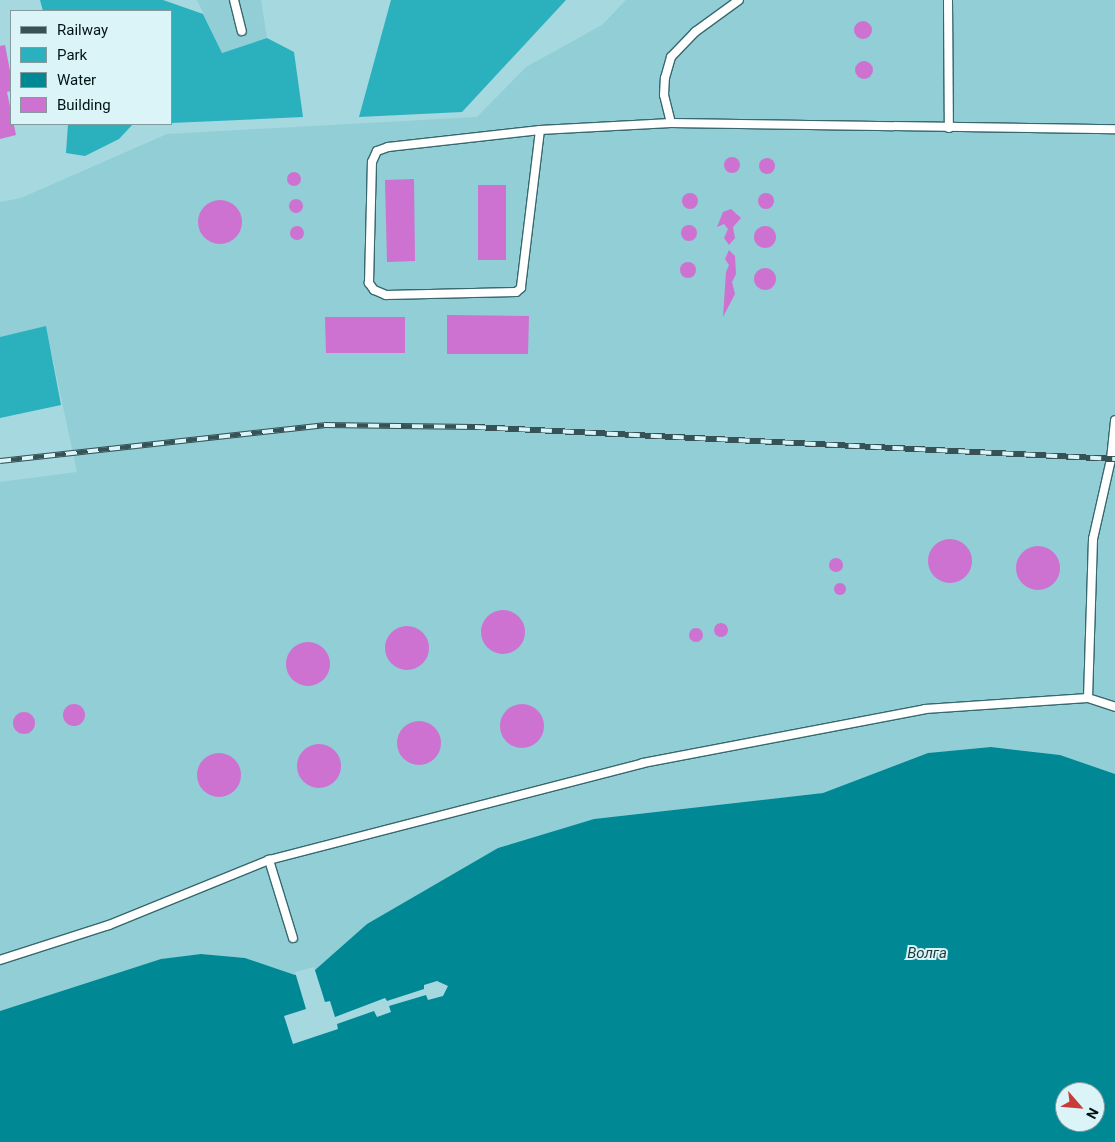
<!DOCTYPE html>
<meta charset="utf-8">
<style>
body{margin:0}
#map{position:relative;width:1115px;height:1142px;overflow:hidden;background:#a5d8df;font-family:Roboto,sans-serif}
div>[style]{position:absolute}
.built>*{inset:0;background:#91ced6}
.green>*{inset:0;background:#2bb0be}
.water>*{inset:0;background:#008995}
.pier>*{inset:0;background:#a5d8df}
.building>*{inset:0;background:#cd72d0}
.round{border-radius:50%}
.roads{filter:drop-shadow(1px 0 #37686e) drop-shadow(-1px 0 #37686e) drop-shadow(0 1px #37686e) drop-shadow(0 -1px #37686e)}
.service>*{height:8px;margin:-4px;padding:0 4px;transform-origin:4px;border-radius:4px;background:#fff}
.rail>*{height:5.5px;margin-top:-2.75px;transform-origin:0;background:repeating-linear-gradient(90deg,#dbf4f7 0 11px,#365256 0 22px);box-sizing:border-box;border-block:1px solid #365256}
span{translate:-50% -50%;white-space:nowrap;text-align:center;line-height:1.15;-webkit-text-stroke:4px #dbf4f7;paint-order:stroke}
.water-label{font-size:15px;color:#18383c;font-style:italic}
.legend{position:absolute;left:10px;top:10px;width:162px;height:115px;box-sizing:border-box;background:#dbf4f7;border:1px solid #849a9d;margin:0;padding:6px 9px;list-style:none;font-size:15px;color:#011315}
.legend li{display:flex;align-items:center;gap:10px;height:25px}
.legend b{width:25px;border:1px solid #849a9d}
.north{position:absolute;left:1055px;top:1082px;width:50px;height:50px;box-sizing:border-box;background:#dbf4f7;border:1px solid #849a9d;border-radius:50%;rotate:117deg;font-size:14px;font-weight:700;line-height:20px;text-align:center;color:#011315}
.north::after{content:'';display:block;margin:auto;width:18px;height:22px;background:#c93b38;clip-path:polygon(50% 0,100% 100%,50% 72%,0 100%)}
</style>
<div id="map">
<div class="built">
<i style="clip-path:polygon(197px 0,261px 0,267px 38px,222px 53px)"></i>
<i style="clip-path:polygon(626px 0,1115px 0,1115px 774px,1060px 755px,991px 747px,928px 753px,823px 793px,594px 819px,498px 848px,367px 924px,315px 970px,295px 975px,245px 958px,201px 954px,161px 959px,0 1011px,0 482px,77px 472px,46px 327px,0 337px,0 202px,21px 198px,167px 134px,477px 117px,526px 67px,602px 25px)"></i>
</div>
<div class="green">
<i style="clip-path:polygon(40px 0,163px 0,203px 14px,222px 53px,267px 38px,294px 52px,303px 117px,171px 123px,171px 11px,43px 11px)"></i>
<i style="clip-path:polygon(391px 0,566px 0,462px 112px,359px 117px)"></i>
<i style="clip-path:polygon(68px 124px,133px 124px,119px 139px,85px 156px,66px 153px)"></i>
<i style="clip-path:polygon(46px 326px,61px 405px,0 418px,0 337px)"></i>
</div>
<div class="water">
<i style="clip-path:polygon(evenodd,991px 747px,1060px 755px,1115px 774px,1115px 1142px,0 1142px,0 1011px,161px 959px,201px 954px,245px 958px,295px 975px,315px 970px,367px 924px,498px 848px,594px 819px,823px 793px,928px 753px,991px 747px,1065px 1092px,1095px 1092px,1095px 1122px,1065px 1122px,1065px 1092px)"></i>
</div>
<div class="pier">
<i style="clip-path:polygon(314px 967px,325px 1002px,330px 1001px,335px 1017px,385px 998px,387px 1001px,424px 989px,424px 985px,437px 981px,448px 986px,443px 996px,428px 1000px,426px 995px,389px 1006px,391px 1012px,377px 1017px,374px 1011px,337px 1024px,338px 1029px,293px 1044px,284px 1016px,306px 1009px,295px 972px)"></i>
</div>
<div class="building">
<i class="round" style="left:854px;top:21px;width:18px;height:18px"></i>
<i style="clip-path:polygon(5px 45px,11px 76px,11px 91px,7px 92px,16px 135px,0 139px,0 46px)"></i>
<i class="round" style="left:855px;top:61px;width:18px;height:18px"></i>
<i class="round" style="left:724px;top:157px;width:16px;height:16px"></i>
<i class="round" style="left:759px;top:158px;width:16px;height:16px"></i>
<i class="round" style="left:287px;top:172px;width:14px;height:14px"></i>
<i style="clip-path:polygon(414px 179px,415px 261px,387px 262px,385px 180px)"></i>
<i style="clip-path:polygon(478px 185px,506px 185px,506px 260px,478px 260px)"></i>
<i class="round" style="left:682px;top:193px;width:16px;height:16px"></i>
<i class="round" style="left:758px;top:193px;width:16px;height:16px"></i>
<i class="round" style="left:289px;top:199px;width:14px;height:14px"></i>
<i class="round" style="left:198px;top:200px;width:44px;height:44px"></i>
<i style="clip-path:polygon(731px 209px,741px 218px,733px 227px,735px 238px,729px 245px,724px 238px,728px 229px,724px 224px,717px 227px,723px 212px)"></i>
<i class="round" style="left:681px;top:225px;width:16px;height:16px"></i>
<i class="round" style="left:754px;top:226px;width:22px;height:22px"></i>
<i class="round" style="left:290px;top:226px;width:14px;height:14px"></i>
<i style="clip-path:polygon(729px 250px,735px 256px,736px 274px,732px 282px,735px 294px,723px 317px,726px 272px,729px 265px,725px 259px)"></i>
<i class="round" style="left:680px;top:262px;width:16px;height:16px"></i>
<i class="round" style="left:754px;top:268px;width:22px;height:22px"></i>
<i style="clip-path:polygon(447px 315px,529px 316px,528px 354px,447px 354px)"></i>
<i style="clip-path:polygon(325px 317px,405px 317px,405px 353px,326px 353px)"></i>
<i class="round" style="left:928px;top:539px;width:44px;height:44px"></i>
<i class="round" style="left:1016px;top:546px;width:44px;height:44px"></i>
<i class="round" style="left:829px;top:558px;width:14px;height:14px"></i>
<i class="round" style="left:834px;top:583px;width:12px;height:12px"></i>
<i class="round" style="left:481px;top:610px;width:44px;height:44px"></i>
<i class="round" style="left:714px;top:623px;width:14px;height:14px"></i>
<i class="round" style="left:385px;top:626px;width:44px;height:44px"></i>
<i class="round" style="left:689px;top:628px;width:14px;height:14px"></i>
<i class="round" style="left:286px;top:642px;width:44px;height:44px"></i>
<i class="round" style="left:63px;top:704px;width:22px;height:22px"></i>
<i class="round" style="left:500px;top:704px;width:44px;height:44px"></i>
<i class="round" style="left:13px;top:712px;width:22px;height:22px"></i>
<i class="round" style="left:397px;top:721px;width:44px;height:44px"></i>
<i class="round" style="left:297px;top:744px;width:44px;height:44px"></i>
<i class="round" style="left:197px;top:753px;width:44px;height:44px"></i>
</div>
<div class="roads">
<div class="service">
<i style="left:234px;top:0;width:32px;rotate:76deg"></i>
<i style="left:948px;top:0;width:128px;rotate:89.6deg"></i>
<i style="left:671px;top:123px;width:29px;rotate:-104deg"></i>
<i style="left:664px;top:95px;width:17px;rotate:-87deg"></i>
<i style="left:665px;top:78px;width:22px;rotate:-74deg"></i>
<i style="left:671px;top:57px;width:35px;rotate:-46deg"></i>
<i style="left:695px;top:32px;width:54px;rotate:-36deg"></i>
<i style="left:540px;top:130px;width:159px;rotate:96.9deg"></i>
<i style="left:521px;top:288px;width:6px;rotate:141deg"></i>
<i style="left:516px;top:292px;width:130px;rotate:178.7deg"></i>
<i style="left:386px;top:295px;width:13px;rotate:-157deg"></i>
<i style="left:374px;top:290px;width:9px;rotate:-126deg"></i>
<i style="left:369px;top:283px;width:121px;rotate:-88.6deg"></i>
<i style="left:372px;top:162px;width:12px;rotate:-66deg"></i>
<i style="left:377px;top:151px;width:12px;rotate:-20deg"></i>
<i style="left:388px;top:147px;width:153px;rotate:-6.4deg"></i>
<i style="left:540px;top:130px;width:131px;rotate:-3.1deg"></i>
<i style="left:671px;top:123px;width:444px;rotate:0.8deg"></i>
<i style="left:1088px;top:698px;width:159px;rotate:-88.2deg"></i>
<i style="left:1093px;top:539px;width:82px;rotate:-77.3deg"></i>
<i style="left:1111px;top:459px;width:39px;rotate:-84deg"></i>
<i style="left:293px;top:938px;width:82px;rotate:-107.1deg"></i>
<i style="left:269px;top:860px;width:386px;rotate:-14.5deg"></i>
<i style="left:643px;top:763px;width:287px;rotate:-10.8deg"></i>
<i style="left:925px;top:709px;width:163px;rotate:-3.9deg"></i>
<i style="left:1088px;top:698px;width:28px;rotate:18deg"></i>
<i style="left:0;top:960px;width:114px;rotate:-17.8deg"></i>
<i style="left:109px;top:925px;width:173px;rotate:-22.1deg"></i>
</div>
</div>
<div class="rail">
<i style="left:0;top:461px;width:326px;rotate:-6.3deg"></i>
<i style="left:324px;top:425px;width:151px;rotate:0.8deg"></i>
<i style="left:475px;top:427px;width:641px;rotate:2.86deg"></i>
</div>
<div class="water-label">
<span style="left:927px;top:954px">Волга</span>
</div>
<ul class="legend">
<li><b style="height:6px;background:#365256"></b>Railway</li>
<li><b style="height:14px;background:#2bb0be"></b>Park</li>
<li><b style="height:14px;background:#008995"></b>Water</li>
<li><b style="height:14px;background:#cd72d0"></b>Building</li>
</ul>
<div class="north">N</div>
</div>
